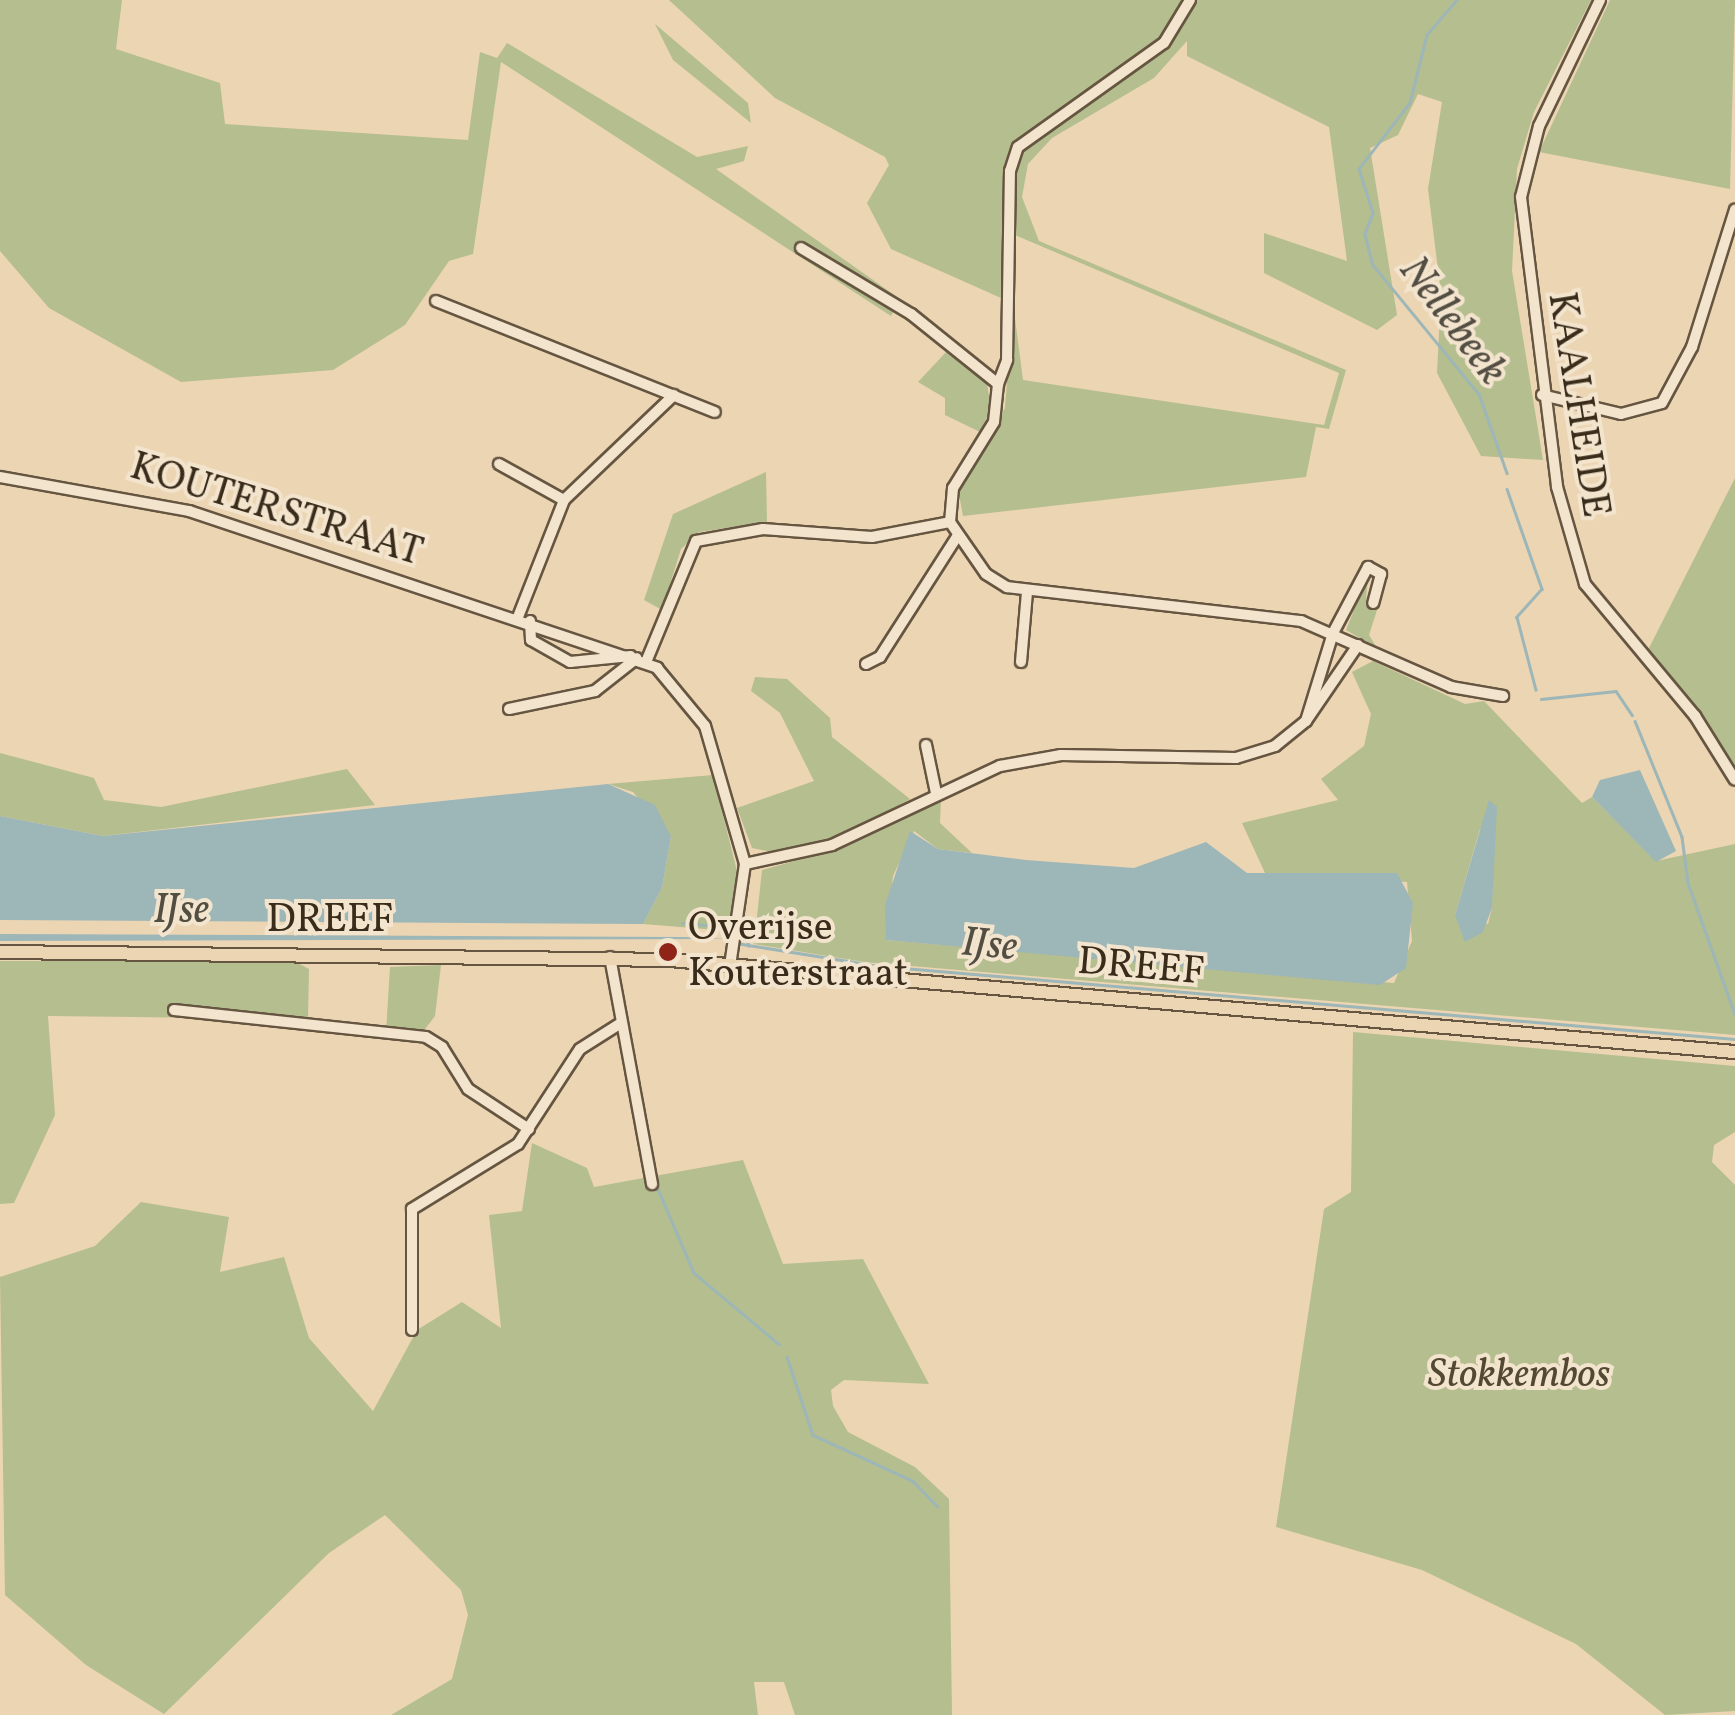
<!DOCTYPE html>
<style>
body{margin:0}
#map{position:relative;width:1735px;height:1715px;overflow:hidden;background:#ecd5b3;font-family:Vollkorn,serif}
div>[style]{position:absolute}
.green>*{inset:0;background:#b5be8f}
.water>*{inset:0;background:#9db6b7}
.stream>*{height:2.5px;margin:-1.25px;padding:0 1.25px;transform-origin:1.25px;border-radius:1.25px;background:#9db6b7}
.roads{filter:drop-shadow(2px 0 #665641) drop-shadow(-2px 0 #665641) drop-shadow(0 2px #665641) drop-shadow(0 -2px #665641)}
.minor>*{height:10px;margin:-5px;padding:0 5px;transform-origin:5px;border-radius:5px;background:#f3e4ce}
.major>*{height:12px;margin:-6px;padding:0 6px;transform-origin:6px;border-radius:6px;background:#ecd5b3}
.dots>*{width:28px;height:28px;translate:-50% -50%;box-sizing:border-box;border:5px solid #f3e4ce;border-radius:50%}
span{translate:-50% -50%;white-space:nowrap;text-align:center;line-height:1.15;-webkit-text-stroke:8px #f3e4ce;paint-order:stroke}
.street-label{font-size:40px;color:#3a2c1b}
.poi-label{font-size:40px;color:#3a2c1b}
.left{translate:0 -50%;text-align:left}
.park-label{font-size:40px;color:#534932;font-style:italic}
.water-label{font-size:42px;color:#534e42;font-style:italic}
</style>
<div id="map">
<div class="green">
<i style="clip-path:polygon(0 0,122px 0,116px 49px,220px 83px,225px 124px,468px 140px,480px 52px,497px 58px,507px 43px,697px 157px,748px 146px,744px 161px,716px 169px,900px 299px,891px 316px,501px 62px,473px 254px,449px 261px,405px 325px,333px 370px,181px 382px,49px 308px,0 251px)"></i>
<i style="clip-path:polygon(669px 0,1184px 0,1176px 19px,1193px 0,1591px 0,1534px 112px,1517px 169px,1512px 271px,1543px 460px,1481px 456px,1437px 373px,1441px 294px,1428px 189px,1442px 102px,1418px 94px,1398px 135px,1370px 148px,1397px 315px,1377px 330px,1264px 273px,1264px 233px,1347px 261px,1329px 127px,1187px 56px,1187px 41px,1154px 78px,1052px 138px,1028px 164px,1022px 197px,1039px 241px,1346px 370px,1329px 429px,1316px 427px,1306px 477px,963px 516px,958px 489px,1005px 408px,1013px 303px,1023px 380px,1324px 425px,1339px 373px,1015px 235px,1010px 302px,891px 249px,867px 203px,889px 165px,885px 157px,775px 98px)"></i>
<i style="clip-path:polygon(1610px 0,1735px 0,1730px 189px,1539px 152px)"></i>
<i style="clip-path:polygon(655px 24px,748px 103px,751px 123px,673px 60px)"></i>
<i style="clip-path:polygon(948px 350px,986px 377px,991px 409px,980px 432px,945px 415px,945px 398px,918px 382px)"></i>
<i style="clip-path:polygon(766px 472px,767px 522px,699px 532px,681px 549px,662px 610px,644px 600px,673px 514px)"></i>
<i style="clip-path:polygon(1735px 478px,1735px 766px,1647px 652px)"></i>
<i style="clip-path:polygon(1368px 575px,1366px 600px,1378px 607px,1369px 635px,1377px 648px,1346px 630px)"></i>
<i style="clip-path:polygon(evenodd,1373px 661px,1465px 704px,1484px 701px,1582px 803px,1592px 797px,1656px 861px,1735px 844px,1735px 1035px,864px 962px,754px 944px,762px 870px,831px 851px,941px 799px,940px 823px,972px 853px,938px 849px,914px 831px,893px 876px,886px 940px,1394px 983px,1412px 941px,1407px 882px,1265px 873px,1242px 823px,1338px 800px,1321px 779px,1364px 746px,1371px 714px,1352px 672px,1373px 661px,1494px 819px,1492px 908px,1488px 924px,1455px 915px,1480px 829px,1494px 819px)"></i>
<i style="clip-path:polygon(755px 677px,787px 679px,830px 718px,832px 737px,910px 799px,842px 837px,776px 853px,752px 848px,737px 808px,814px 781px,780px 713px,751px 691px)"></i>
<i style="clip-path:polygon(0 753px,94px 778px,104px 800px,161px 807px,347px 769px,375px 805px,103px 836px,0 816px)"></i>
<i style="clip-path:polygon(713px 775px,739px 879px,729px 931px,643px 924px,662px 888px,671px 837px,633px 792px,608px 784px)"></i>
<i style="clip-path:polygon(0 961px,294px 961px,309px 969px,308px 1019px,48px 1016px,55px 1115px,14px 1203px,0 1204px)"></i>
<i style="clip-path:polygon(441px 965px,435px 1016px,422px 1033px,386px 1032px,390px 967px)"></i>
<i style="clip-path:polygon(1353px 1032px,1735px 1066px,1735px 1132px,1714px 1145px,1712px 1162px,1735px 1185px,1735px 1711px,1665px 1715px,1576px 1644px,1422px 1570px,1276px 1527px,1324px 1209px,1351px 1192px)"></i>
<i style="clip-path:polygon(532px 1143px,587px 1168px,594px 1187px,743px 1160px,783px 1264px,863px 1259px,929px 1384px,844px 1380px,831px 1390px,833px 1406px,848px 1432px,915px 1467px,949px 1499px,952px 1715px,795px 1715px,784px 1682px,754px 1682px,758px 1715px,391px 1715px,452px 1679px,468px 1615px,461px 1590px,385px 1515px,329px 1553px,164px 1714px,86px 1665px,5px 1595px,0 1277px,95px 1246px,141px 1202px,229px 1217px,220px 1272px,284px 1257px,309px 1338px,373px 1411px,417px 1330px,462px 1302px,501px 1328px,489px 1215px,522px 1211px)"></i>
</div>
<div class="water">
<i style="clip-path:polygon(1640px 770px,1676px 851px,1656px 862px,1592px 797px,1600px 780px)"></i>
<i style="clip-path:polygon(608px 784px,655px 805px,671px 837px,662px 888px,643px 924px,0 920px,0 816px,103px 836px)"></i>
<i style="clip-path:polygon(1489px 800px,1497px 807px,1492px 908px,1483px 932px,1465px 942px,1455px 915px)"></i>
<i style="clip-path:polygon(910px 831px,938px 849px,1026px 860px,1134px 868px,1206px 842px,1247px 873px,1397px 873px,1413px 903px,1406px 968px,1380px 985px,886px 940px,885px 905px)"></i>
<i style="clip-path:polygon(0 934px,684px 937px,728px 939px,0 941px)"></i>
</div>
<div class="stream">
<i style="left:1457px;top:0;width:46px;rotate:130.6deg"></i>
<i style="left:1427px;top:35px;width:70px;rotate:104deg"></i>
<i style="left:1410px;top:103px;width:83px;rotate:127.7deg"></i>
<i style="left:1359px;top:169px;width:46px;rotate:72.3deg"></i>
<i style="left:1373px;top:213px;width:22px;rotate:111deg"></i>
<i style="left:1365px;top:234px;width:32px;rotate:76deg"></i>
<i style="left:1373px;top:265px;width:167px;rotate:50.6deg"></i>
<i style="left:1479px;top:394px;width:84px;rotate:70.5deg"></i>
<i style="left:1507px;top:489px;width:106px;rotate:70.7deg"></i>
<i style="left:1542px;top:589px;width:38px;rotate:132deg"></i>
<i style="left:1517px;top:617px;width:75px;rotate:75.4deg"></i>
<i style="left:1541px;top:699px;width:75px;rotate:-6.1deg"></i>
<i style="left:1616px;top:691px;width:29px;rotate:56deg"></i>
<i style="left:1635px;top:721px;width:125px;rotate:67.9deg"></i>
<i style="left:1682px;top:837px;width:46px;rotate:82.6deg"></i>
<i style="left:1688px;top:883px;width:139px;rotate:70.3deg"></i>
<i style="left:682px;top:923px;width:48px;rotate:4.8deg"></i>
<i style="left:746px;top:935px;width:11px;rotate:75deg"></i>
<i style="left:736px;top:943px;width:146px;rotate:9.1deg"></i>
<i style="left:880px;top:966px;width:858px;rotate:4.88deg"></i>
<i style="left:658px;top:1189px;width:91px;rotate:66.8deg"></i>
<i style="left:694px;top:1273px;width:111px;rotate:39.9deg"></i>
<i style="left:787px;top:1357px;width:82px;rotate:71.6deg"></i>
<i style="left:813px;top:1435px;width:110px;rotate:24.7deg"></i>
<i style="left:913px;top:1481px;width:35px;rotate:46deg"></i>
</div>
<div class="roads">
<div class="minor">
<i style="left:1600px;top:0;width:140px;rotate:115.8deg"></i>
<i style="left:1539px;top:126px;width:73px;rotate:104.2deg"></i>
<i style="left:1521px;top:197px;width:292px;rotate:82.9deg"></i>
<i style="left:1557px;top:487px;width:101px;rotate:73.9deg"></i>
<i style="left:1585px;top:584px;width:172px;rotate:50.2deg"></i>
<i style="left:1695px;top:716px;width:75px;rotate:58deg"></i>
<i style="left:801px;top:248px;width:128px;rotate:31deg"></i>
<i style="left:911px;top:314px;width:112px;rotate:38.8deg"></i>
<i style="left:998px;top:384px;width:38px;rotate:96deg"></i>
<i style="left:994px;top:422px;width:78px;rotate:121.8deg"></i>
<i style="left:953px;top:488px;width:34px;rotate:95deg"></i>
<i style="left:436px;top:301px;width:300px;rotate:21.7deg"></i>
<i style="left:998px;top:384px;width:26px;rotate:-69deg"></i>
<i style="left:1007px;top:360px;width:189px;rotate:-89.1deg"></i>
<i style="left:1010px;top:171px;width:25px;rotate:-72deg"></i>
<i style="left:1018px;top:147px;width:179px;rotate:-35.5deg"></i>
<i style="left:1164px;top:43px;width:50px;rotate:-58.8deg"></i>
<i style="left:1542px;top:395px;width:81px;rotate:13.5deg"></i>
<i style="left:1621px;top:414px;width:42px;rotate:-15deg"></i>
<i style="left:1662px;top:403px;width:64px;rotate:-61.8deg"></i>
<i style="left:1692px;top:347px;width:144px;rotate:-72.6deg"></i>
<i style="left:499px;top:464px;width:74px;rotate:29deg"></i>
<i style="left:0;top:477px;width:192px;rotate:10.2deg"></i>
<i style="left:189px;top:511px;width:494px;rotate:18.5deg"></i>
<i style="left:657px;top:668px;width:75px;rotate:50.4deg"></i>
<i style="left:705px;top:726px;width:144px;rotate:73.8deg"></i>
<i style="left:745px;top:864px;width:102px;rotate:98.4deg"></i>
<i style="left:950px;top:522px;width:63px;rotate:55.3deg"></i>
<i style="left:986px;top:574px;width:25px;rotate:32deg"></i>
<i style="left:1007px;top:587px;width:296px;rotate:6.6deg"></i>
<i style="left:1301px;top:621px;width:164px;rotate:23.7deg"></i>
<i style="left:1451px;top:687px;width:53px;rotate:9.8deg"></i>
<i style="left:518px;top:617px;width:126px;rotate:-68.5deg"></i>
<i style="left:564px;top:500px;width:152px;rotate:-43.7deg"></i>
<i style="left:530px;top:621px;width:19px;rotate:87deg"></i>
<i style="left:531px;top:640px;width:45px;rotate:29.4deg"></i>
<i style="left:570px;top:662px;width:61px;rotate:-5.6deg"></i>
<i style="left:1358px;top:645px;width:92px;rotate:124.4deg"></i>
<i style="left:1306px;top:721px;width:92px;rotate:-72.9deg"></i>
<i style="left:1333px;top:633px;width:75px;rotate:-62.1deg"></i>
<i style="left:1368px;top:567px;width:15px;rotate:28deg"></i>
<i style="left:1381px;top:574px;width:30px;rotate:105deg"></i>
<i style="left:646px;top:662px;width:131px;rotate:-67.5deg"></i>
<i style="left:696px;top:541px;width:68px;rotate:-10.2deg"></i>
<i style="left:763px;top:529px;width:109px;rotate:4.2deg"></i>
<i style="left:872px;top:537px;width:79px;rotate:-10.9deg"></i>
<i style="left:1021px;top:662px;width:70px;rotate:-85.1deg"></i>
<i style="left:866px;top:664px;width:16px;rotate:-27deg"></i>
<i style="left:880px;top:657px;width:145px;rotate:-57.4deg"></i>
<i style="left:509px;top:709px;width:88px;rotate:-11.8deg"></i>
<i style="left:595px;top:691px;width:53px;rotate:-38.2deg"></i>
<i style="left:926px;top:745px;width:49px;rotate:78.2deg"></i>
<i style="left:745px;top:864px;width:89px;rotate:-12.3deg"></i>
<i style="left:832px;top:845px;width:186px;rotate:-25.2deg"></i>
<i style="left:1000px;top:766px;width:62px;rotate:-10.2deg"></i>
<i style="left:1061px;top:755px;width:175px;rotate:1deg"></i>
<i style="left:1236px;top:758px;width:41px;rotate:-17.1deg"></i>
<i style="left:1275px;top:746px;width:40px;rotate:-39deg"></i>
<i style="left:610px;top:957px;width:231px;rotate:79.5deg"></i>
<i style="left:174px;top:1010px;width:253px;rotate:6.1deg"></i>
<i style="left:426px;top:1037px;width:19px;rotate:32deg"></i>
<i style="left:442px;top:1047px;width:49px;rotate:58.2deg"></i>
<i style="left:468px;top:1089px;width:73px;rotate:33.3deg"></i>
<i style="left:412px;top:1330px;width:121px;rotate:-90deg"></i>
<i style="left:412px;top:1209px;width:124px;rotate:-31.5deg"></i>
<i style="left:518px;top:1144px;width:113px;rotate:-56.9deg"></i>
<i style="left:580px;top:1049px;width:49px;rotate:-32.4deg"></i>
</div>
<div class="major">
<i style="left:0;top:952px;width:670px;rotate:0.68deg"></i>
<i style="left:670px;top:960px;width:1069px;rotate:4.94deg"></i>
</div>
</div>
<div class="dots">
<i style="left:668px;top:952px;background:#8f2418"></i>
</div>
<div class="street-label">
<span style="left:1577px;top:405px;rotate:81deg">KAALHEIDE</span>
<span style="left:276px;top:511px;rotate:17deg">KOUTERSTRAAT</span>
<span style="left:330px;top:921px">DREEF</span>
<span style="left:1141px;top:968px;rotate:5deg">DREEF</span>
</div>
<div class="poi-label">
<span class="left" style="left:688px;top:952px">Overijse<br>Kouterstraat</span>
</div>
<div class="park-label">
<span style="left:1519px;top:1376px">Stokkembos</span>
</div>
<div class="water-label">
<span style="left:1451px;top:322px;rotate:53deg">Nellebeek</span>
<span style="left:181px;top:912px">IJse</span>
<span style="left:989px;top:947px;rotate:5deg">IJse</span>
</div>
</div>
